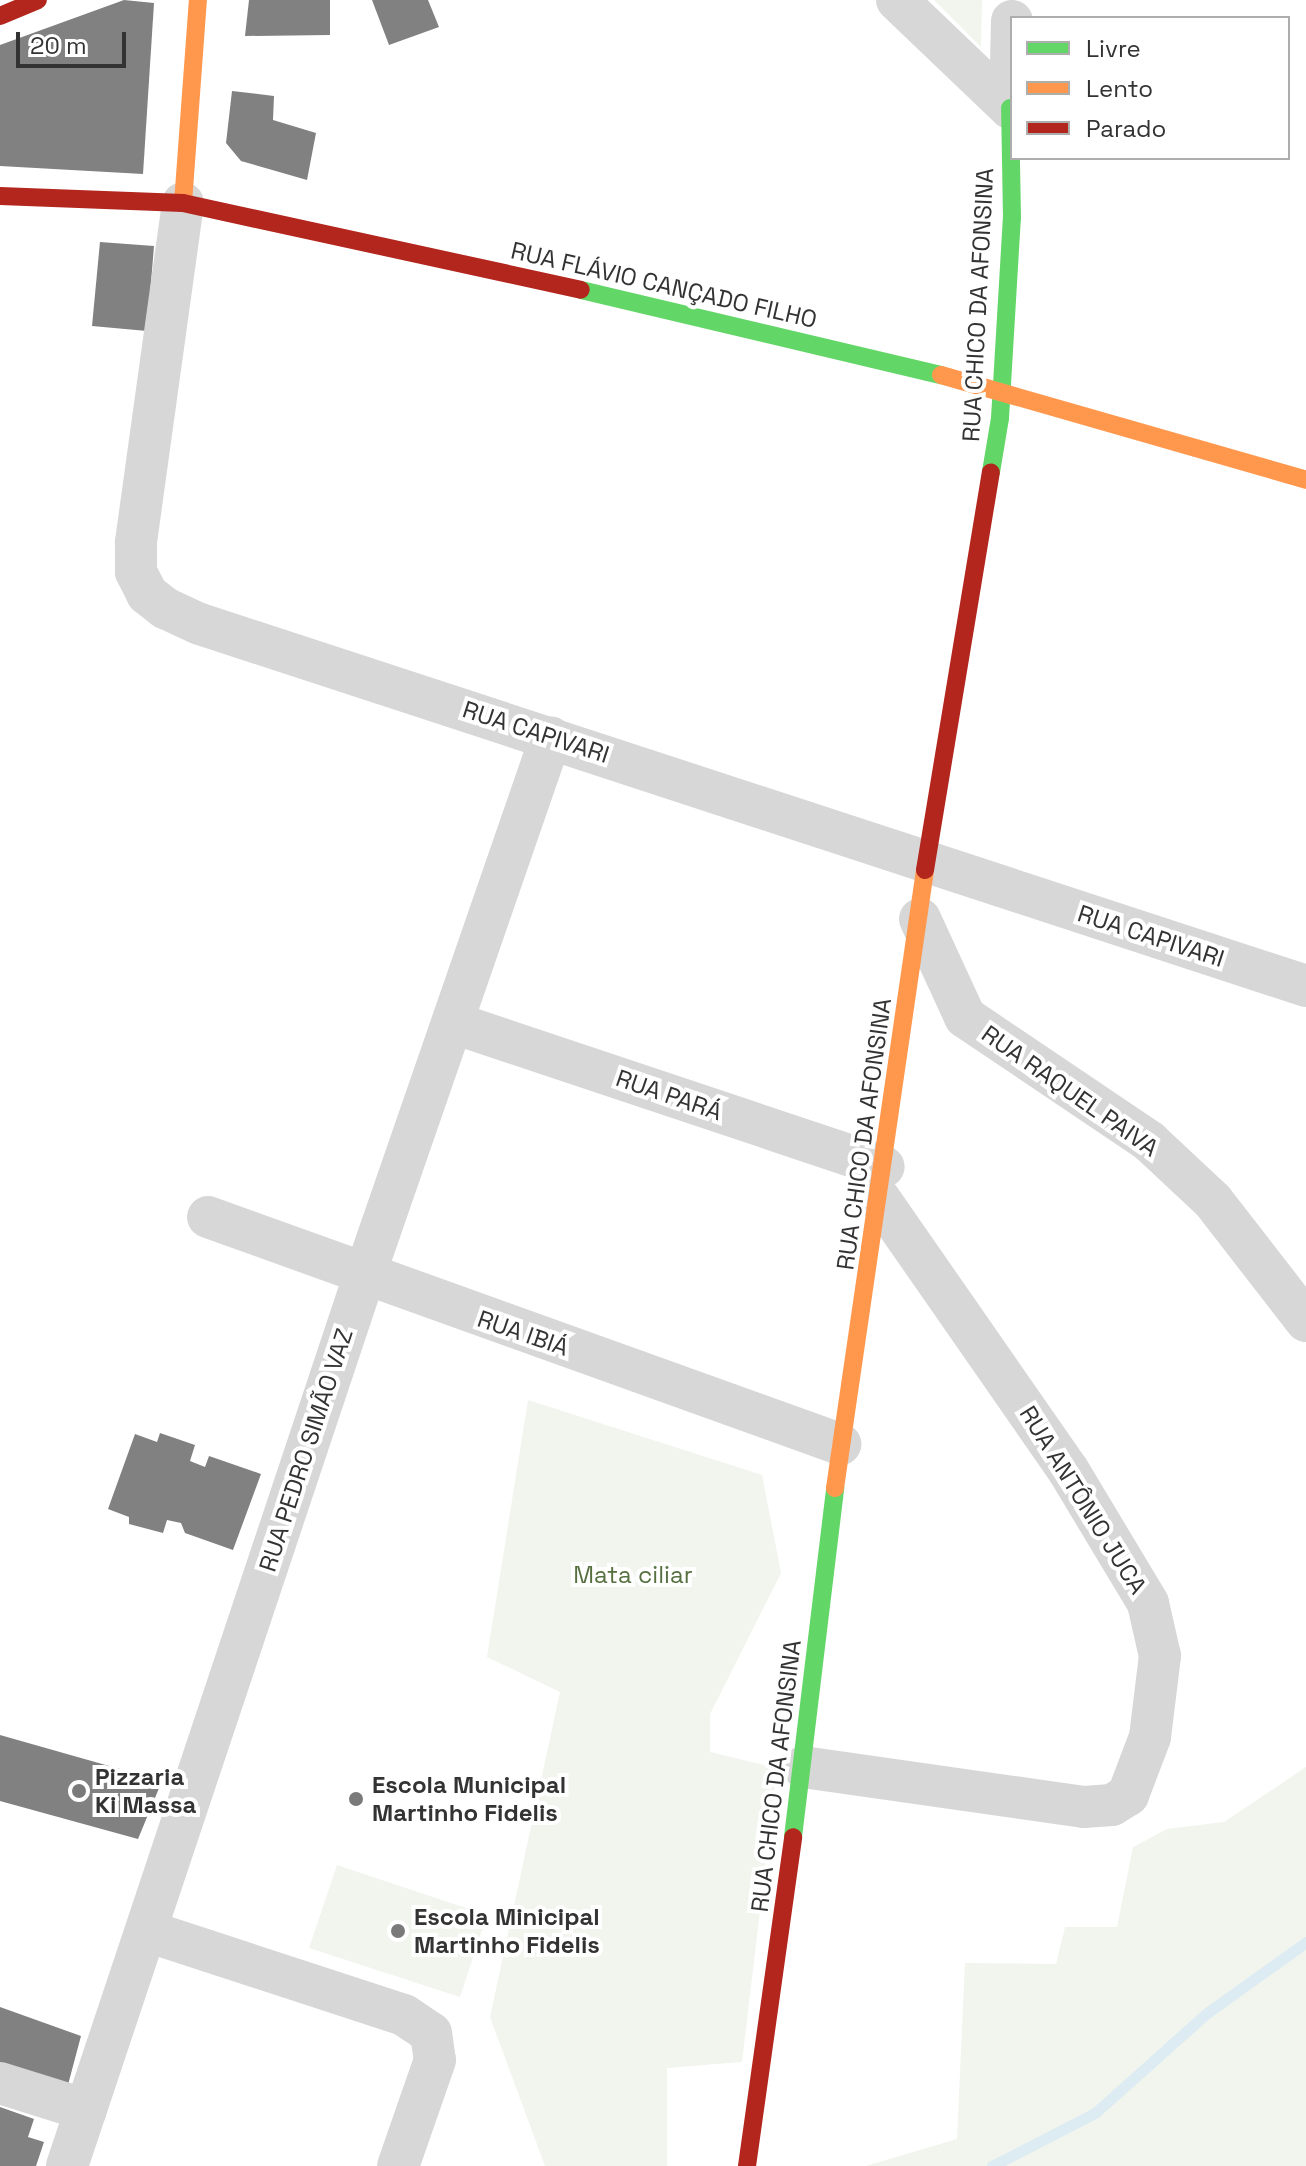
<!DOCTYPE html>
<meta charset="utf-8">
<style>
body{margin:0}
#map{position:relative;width:1306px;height:2166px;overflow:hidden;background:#fff;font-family:"Space Grotesk",sans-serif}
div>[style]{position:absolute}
.green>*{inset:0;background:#f1f5ed}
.stream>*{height:11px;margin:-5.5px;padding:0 5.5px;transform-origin:5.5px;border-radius:5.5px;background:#ddebf3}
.building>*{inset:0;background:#818181}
.street>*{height:42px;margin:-21px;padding:0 21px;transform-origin:21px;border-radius:21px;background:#d7d7d7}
.fast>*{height:18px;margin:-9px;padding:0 9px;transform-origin:9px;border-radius:9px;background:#63d668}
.slow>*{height:18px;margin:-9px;padding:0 9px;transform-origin:9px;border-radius:9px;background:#ff974d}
.jam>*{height:18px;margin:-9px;padding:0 9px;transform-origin:9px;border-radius:9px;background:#b3261e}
.dots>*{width:22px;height:22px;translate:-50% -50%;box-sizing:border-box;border:4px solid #fff;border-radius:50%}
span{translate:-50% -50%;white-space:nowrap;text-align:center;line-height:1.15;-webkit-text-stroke:8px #fff;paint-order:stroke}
.street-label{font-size:24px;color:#333}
.park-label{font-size:24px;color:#56703f}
.poi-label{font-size:24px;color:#333;font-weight:700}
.left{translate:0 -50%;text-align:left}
.legend{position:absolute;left:1010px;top:16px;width:280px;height:144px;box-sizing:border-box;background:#fff;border:2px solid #adadad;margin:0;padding:10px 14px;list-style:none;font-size:24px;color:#333}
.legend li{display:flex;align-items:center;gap:16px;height:40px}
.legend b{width:40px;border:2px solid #adadad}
.scale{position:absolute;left:16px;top:32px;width:110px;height:36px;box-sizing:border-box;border:4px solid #333;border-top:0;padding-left:10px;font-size:24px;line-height:28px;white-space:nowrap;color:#333;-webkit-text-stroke:6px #fff;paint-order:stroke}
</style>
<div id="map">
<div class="green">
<i style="clip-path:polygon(934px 0,982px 0,981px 47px)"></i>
<i style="clip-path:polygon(528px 1400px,762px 1475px,781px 1573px,710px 1714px,710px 1752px,777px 1768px,742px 2062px,667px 2068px,667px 2166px,545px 2166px,490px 2017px,560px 1692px,487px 1657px)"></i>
<i style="clip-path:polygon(1306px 1767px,1306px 2166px,866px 2166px,957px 2139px,965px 1963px,1056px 1964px,1065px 1927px,1117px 1927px,1133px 1847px,1167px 1829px,1224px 1822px)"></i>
<i style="clip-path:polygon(337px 1865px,487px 1915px,460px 1997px,309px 1948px)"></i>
</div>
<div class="stream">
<i style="left:992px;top:2166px;width:116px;rotate:-27.2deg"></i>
<i style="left:1095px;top:2113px;width:150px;rotate:-41.8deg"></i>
<i style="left:1207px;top:2013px;width:122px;rotate:-35.6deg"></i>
</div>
<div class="building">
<i style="clip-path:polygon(124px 0,154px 3px,143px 174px,0 166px,0 45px)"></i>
<i style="clip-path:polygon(249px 0,330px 0,330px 35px,245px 36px)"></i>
<i style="clip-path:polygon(372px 0,428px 0,439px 27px,389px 45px)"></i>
<i style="clip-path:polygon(232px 91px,274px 96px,273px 120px,316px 133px,307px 180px,241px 161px,226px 143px)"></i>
<i style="clip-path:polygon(100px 242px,154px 246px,147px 331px,92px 326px)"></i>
<i style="clip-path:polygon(160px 1433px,195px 1445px,190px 1461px,205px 1467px,209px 1456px,261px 1474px,233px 1550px,185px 1533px,181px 1523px,167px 1520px,163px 1533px,129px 1524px,129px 1517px,108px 1509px,135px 1434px,157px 1442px)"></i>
<i style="clip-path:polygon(0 1735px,162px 1781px,138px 1839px,0 1801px)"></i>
<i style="clip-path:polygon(0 2007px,81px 2036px,65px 2096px,0 2073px)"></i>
<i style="clip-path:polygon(0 2107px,34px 2119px,28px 2137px,44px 2142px,36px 2166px,0 2166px)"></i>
</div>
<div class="street">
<i style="left:897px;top:0;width:156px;rotate:43.7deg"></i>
<i style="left:1010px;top:108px;width:87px;rotate:-88.7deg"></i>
<i style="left:183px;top:203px;width:343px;rotate:97.9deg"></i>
<i style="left:136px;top:543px;width:29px;rotate:90deg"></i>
<i style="left:136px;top:572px;width:25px;rotate:63deg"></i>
<i style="left:147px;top:594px;width:23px;rotate:38deg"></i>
<i style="left:165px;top:608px;width:38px;rotate:25deg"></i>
<i style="left:200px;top:624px;width:1164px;rotate:18.12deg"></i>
<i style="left:920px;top:919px;width:108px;rotate:65.3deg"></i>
<i style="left:965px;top:1017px;width:223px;rotate:34deg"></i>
<i style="left:1150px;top:1142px;width:86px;rotate:43.1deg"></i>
<i style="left:1213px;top:1201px;width:152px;rotate:52.2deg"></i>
<i style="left:454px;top:1023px;width:453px;rotate:18.5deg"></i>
<i style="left:208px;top:1217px;width:672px;rotate:19.76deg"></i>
<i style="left:803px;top:1767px;width:284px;rotate:8.1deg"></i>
<i style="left:1084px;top:1807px;width:28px;rotate:-4deg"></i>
<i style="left:1112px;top:1805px;width:19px;rotate:-32deg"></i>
<i style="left:1128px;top:1795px;width:62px;rotate:-69.2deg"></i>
<i style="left:1150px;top:1737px;width:82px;rotate:-83deg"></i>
<i style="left:1160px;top:1656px;width:54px;rotate:-102.8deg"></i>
<i style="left:1148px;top:1603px;width:155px;rotate:-121deg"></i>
<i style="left:1068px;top:1470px;width:330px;rotate:-124.8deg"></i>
<i style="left:147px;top:1931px;width:270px;rotate:18.1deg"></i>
<i style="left:404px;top:2015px;width:32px;rotate:34deg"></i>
<i style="left:431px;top:2033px;width:27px;rotate:82deg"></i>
<i style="left:435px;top:2060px;width:112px;rotate:109.2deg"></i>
<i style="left:0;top:2083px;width:90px;rotate:17.4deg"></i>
<i style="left:67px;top:2166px;width:937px;rotate:-71.53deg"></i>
<i style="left:364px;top:1277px;width:571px;rotate:-70.9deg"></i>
</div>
<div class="fast">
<i style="left:581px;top:290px;width:370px;rotate:13.3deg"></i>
<i style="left:991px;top:472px;width:55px;rotate:-80.5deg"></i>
<i style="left:1000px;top:418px;width:200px;rotate:-86.6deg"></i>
<i style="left:1012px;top:218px;width:110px;rotate:-91deg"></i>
<i style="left:793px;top:1837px;width:352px;rotate:-83.1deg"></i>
</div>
<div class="slow">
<i style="left:183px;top:203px;width:204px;rotate:-85.8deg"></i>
<i style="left:941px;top:375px;width:380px;rotate:16deg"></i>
<i style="left:835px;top:1488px;width:625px;rotate:-81.71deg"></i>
</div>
<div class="jam">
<i style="left:0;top:16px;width:41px;rotate:-22.8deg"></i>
<i style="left:0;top:196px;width:183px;rotate:2.2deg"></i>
<i style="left:183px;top:203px;width:407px;rotate:12.3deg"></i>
<i style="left:925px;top:870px;width:403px;rotate:-80.6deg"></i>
<i style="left:747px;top:2166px;width:332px;rotate:-82deg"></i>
</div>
<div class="dots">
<i style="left:79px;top:1791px;background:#7a7a7a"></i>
<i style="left:356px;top:1799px;background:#7a7a7a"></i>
<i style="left:398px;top:1931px;background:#7a7a7a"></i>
</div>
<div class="street-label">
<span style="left:664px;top:285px;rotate:13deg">RUA FLÁVIO CANÇADO FILHO</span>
<span style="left:978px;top:305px;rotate:-87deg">RUA CHICO DA AFONSINA</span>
<span style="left:536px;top:732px;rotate:18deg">RUA CAPIVARI</span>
<span style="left:1151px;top:936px;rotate:18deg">RUA CAPIVARI</span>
<span style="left:1070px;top:1091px;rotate:35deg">RUA RAQUEL PAIVA</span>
<span style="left:669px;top:1095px;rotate:19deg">RUA PARÁ</span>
<span style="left:864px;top:1134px;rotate:-82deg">RUA CHICO DA AFONSINA</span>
<span style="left:523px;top:1333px;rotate:19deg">RUA IBIÁ</span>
<span style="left:306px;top:1450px;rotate:-72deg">RUA PEDRO SIMÃO VAZ</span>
<span style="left:1083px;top:1500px;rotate:58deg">RUA ANTÔNIO JUCA</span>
<span style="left:776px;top:1776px;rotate:-83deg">RUA CHICO DA AFONSINA</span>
</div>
<div class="park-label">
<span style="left:633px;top:1575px">Mata ciliar</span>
</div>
<div class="poi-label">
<span class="left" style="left:95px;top:1791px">Pizzaria<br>Ki Massa</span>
<span class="left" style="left:372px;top:1799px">Escola Municipal<br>Martinho Fidelis</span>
<span class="left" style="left:414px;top:1931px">Escola Minicipal<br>Martinho Fidelis</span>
</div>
<ul class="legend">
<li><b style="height:10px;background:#63d668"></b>Livre</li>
<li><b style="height:10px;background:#ff974d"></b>Lento</li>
<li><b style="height:10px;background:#b3261e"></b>Parado</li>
</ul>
<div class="scale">20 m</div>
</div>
